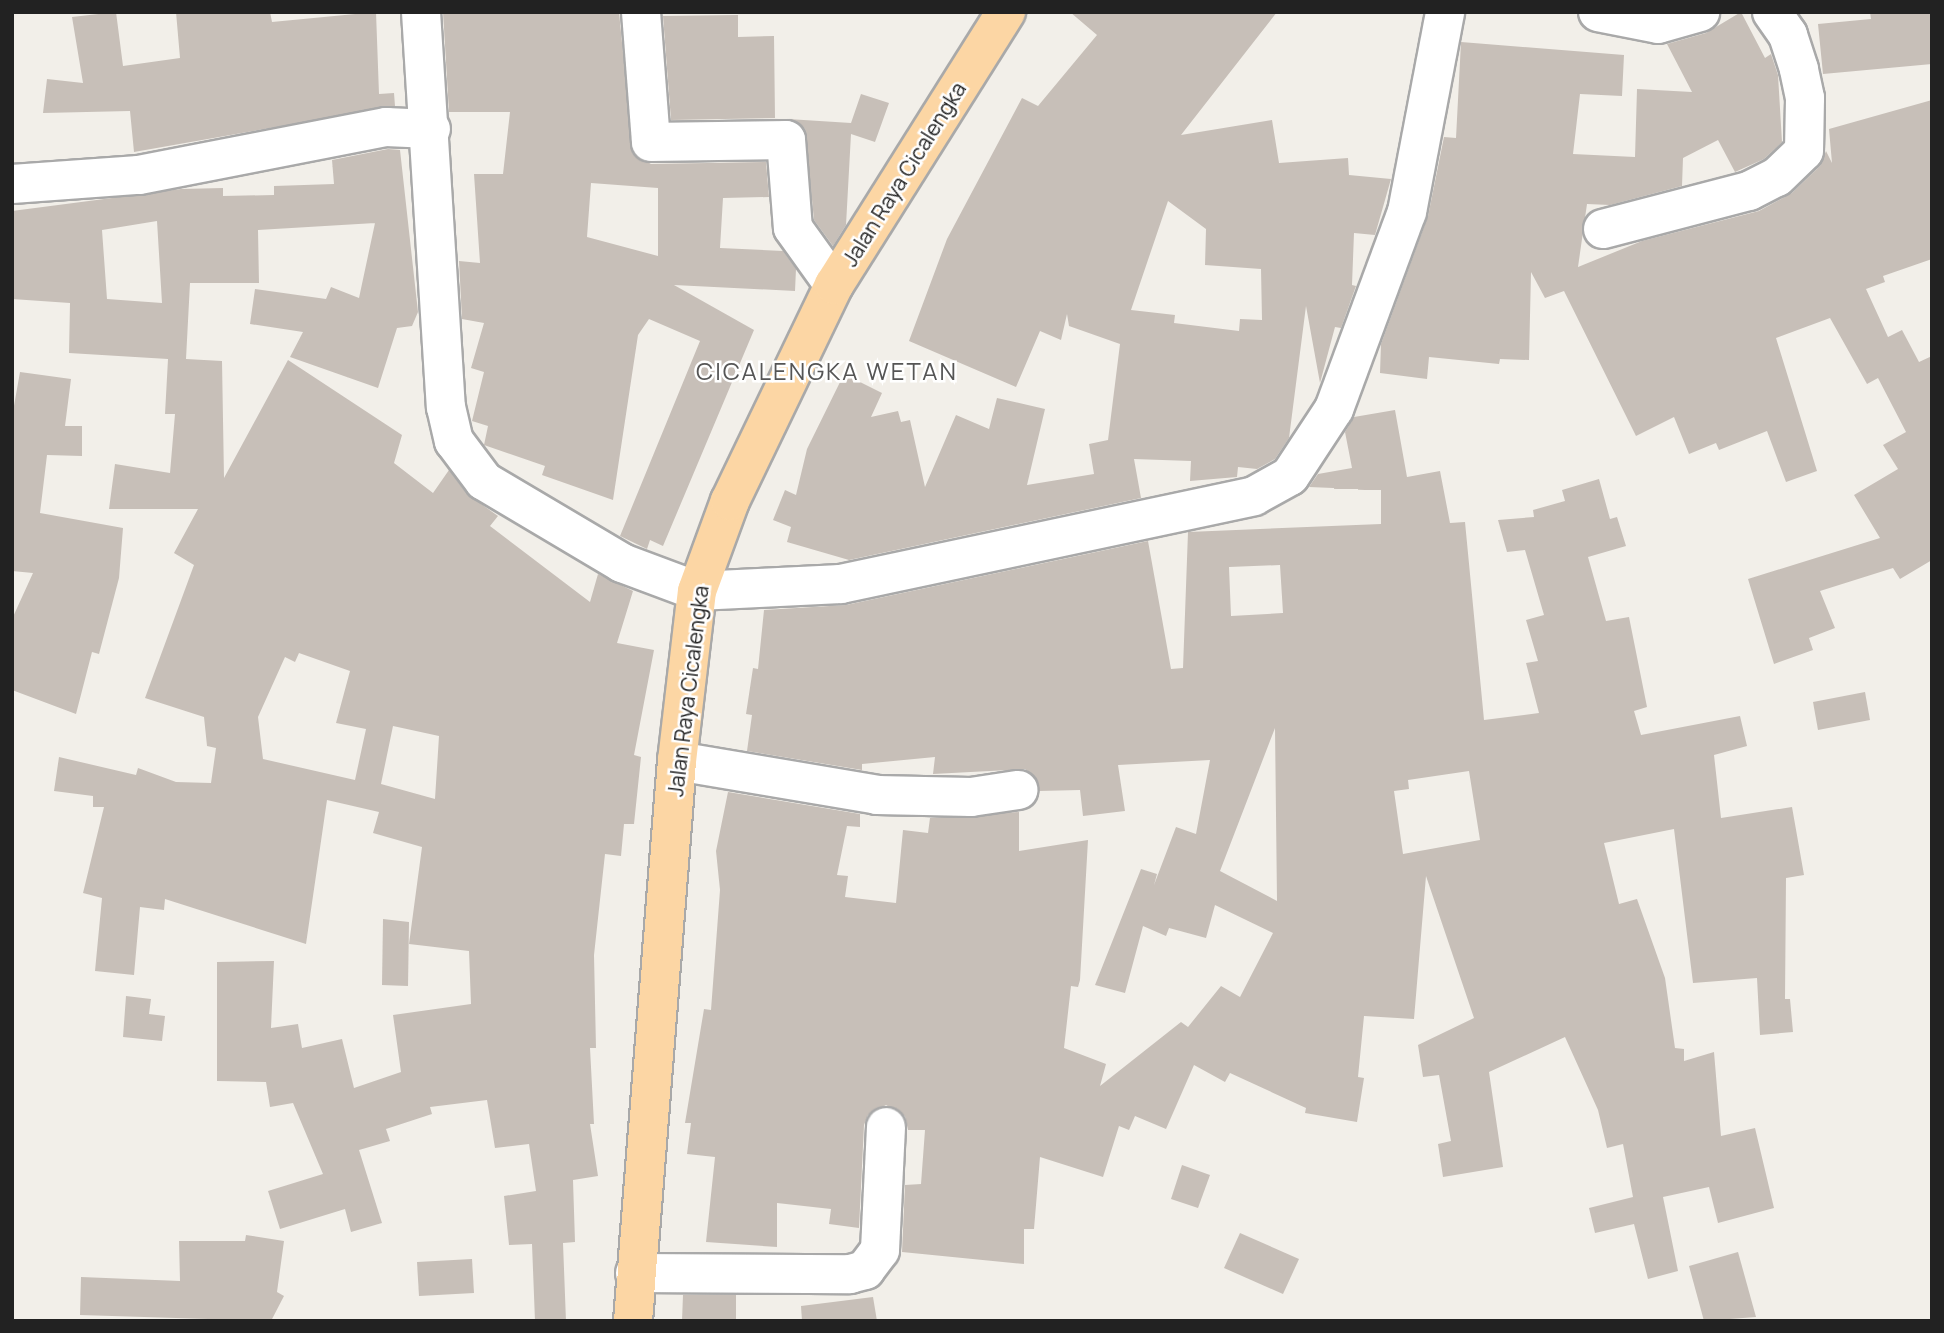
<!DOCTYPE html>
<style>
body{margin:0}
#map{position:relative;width:1944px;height:1333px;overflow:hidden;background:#f2efe9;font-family:Manrope,sans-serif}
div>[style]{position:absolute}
.building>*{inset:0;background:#c7bfb8}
.roads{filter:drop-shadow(2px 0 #a9a9a9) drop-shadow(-2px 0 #a9a9a9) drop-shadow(0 2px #a9a9a9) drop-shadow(0 -2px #a9a9a9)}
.minor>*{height:38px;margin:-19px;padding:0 19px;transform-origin:19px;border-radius:19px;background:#fff}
.major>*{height:38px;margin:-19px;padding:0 19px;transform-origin:19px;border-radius:19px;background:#fcd6a4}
span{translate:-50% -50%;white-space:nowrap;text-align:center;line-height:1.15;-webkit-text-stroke:5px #fff;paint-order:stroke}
.street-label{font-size:21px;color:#222}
.quarter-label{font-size:24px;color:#555;letter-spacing:2px}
.frame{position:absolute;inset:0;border:14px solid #222;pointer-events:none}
</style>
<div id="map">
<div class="building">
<i style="clip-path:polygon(116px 12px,123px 66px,180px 58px,176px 12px,270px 12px,272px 22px,376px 12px,379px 94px,394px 93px,395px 106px,134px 152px,130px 111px,43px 113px,47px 79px,83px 83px,72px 17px)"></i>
<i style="clip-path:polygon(evenodd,443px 12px,619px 12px,633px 154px,651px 164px,766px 162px,769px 197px,723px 198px,720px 248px,783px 251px,796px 269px,795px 291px,674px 285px,754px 330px,663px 546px,650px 540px,647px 549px,620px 536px,700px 341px,649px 319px,638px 335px,613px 500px,542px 475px,545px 466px,484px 445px,488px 426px,472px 421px,484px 372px,471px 368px,484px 323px,462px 319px,459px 261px,480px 263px,474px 174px,503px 174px,510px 112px,449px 112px,443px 12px,591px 183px,658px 188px,658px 256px,587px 237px,591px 183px)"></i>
<i style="clip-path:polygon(evenodd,1070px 12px,1277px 12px,1181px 135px,1272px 120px,1279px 163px,1348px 158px,1349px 175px,1391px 179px,1375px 235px,1354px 233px,1352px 285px,1356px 286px,1341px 328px,1335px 327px,1320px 383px,1306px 306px,1289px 438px,1275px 459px,1257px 469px,1238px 467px,1237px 477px,1190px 481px,1191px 461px,1134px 459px,1141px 498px,849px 560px,787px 542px,791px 527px,773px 520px,785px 490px,796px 495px,807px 449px,844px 374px,882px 393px,871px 417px,898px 411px,901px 422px,910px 420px,925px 487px,956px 415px,989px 429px,997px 398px,1045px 409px,1027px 485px,1094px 474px,1089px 444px,1108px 440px,1120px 344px,1069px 326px,1067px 314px,1061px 340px,1040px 331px,1016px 387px,909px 341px,947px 239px,1022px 98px,1038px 106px,1097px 35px,1070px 12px,1168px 201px,1206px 229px,1205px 265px,1261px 269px,1262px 320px,1240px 319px,1239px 331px,1174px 323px,1175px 315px,1131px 310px,1168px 201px)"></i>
<i style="clip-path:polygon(1741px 12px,1765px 58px,1771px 54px,1778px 75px,1782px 142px,1764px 159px,1735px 172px,1718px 140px,1683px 158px,1682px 186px,1610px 205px,1587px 204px,1578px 267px,1642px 241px,1759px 211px,1792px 193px,1820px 166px,1826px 151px,1832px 163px,1829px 129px,1932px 100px,1932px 259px,1883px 276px,1885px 282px,1866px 289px,1888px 337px,1902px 330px,1919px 362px,1932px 356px,1932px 560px,1900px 579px,1893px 568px,1820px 591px,1835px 628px,1809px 638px,1813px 650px,1774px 664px,1748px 579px,1880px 538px,1854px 495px,1898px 469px,1883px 445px,1906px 432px,1878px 378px,1867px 384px,1830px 318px,1776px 338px,1817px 471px,1786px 482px,1767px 431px,1719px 450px,1716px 443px,1689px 454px,1674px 417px,1636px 436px,1564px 291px,1545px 298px,1531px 272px,1529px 360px,1500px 359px,1499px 364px,1429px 357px,1427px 379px,1380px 373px,1381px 344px,1428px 216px,1444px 137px,1456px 138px,1461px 42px,1624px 55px,1622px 96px,1580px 94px,1573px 154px,1635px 157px,1637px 89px,1692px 92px,1667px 44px,1706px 33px)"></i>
<i style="clip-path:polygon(1870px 12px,1932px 12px,1932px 64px,1823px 74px,1818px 24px,1871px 19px)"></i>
<i style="clip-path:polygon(738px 15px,738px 37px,774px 36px,775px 118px,780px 118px,671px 120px,663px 16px)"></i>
<i style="clip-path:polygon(861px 94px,889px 103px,875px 142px,851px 134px,846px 225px,833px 246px,814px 220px,805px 129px,788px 119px,851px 123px)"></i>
<i style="clip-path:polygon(evenodd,388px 149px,400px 150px,418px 312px,412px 326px,397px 328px,378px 388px,290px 357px,303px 332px,250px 324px,255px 289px,326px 299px,331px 287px,359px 298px,375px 223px,258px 230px,259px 283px,190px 283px,186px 359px,222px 361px,224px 478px,288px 360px,402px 435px,394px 463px,433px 493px,449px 470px,467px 494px,498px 516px,490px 526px,590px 602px,598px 574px,633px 591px,617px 643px,654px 650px,634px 755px,641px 757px,634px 824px,624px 824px,621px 856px,605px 854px,594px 955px,596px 1048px,590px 1048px,594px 1124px,590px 1124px,598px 1176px,573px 1180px,575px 1242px,563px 1243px,566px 1321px,535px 1321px,532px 1244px,509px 1245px,504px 1196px,536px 1191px,529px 1144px,495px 1148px,487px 1100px,430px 1107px,432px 1114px,386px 1129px,390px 1141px,359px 1150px,382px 1223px,351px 1232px,345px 1209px,280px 1229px,268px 1191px,323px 1174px,293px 1103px,270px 1107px,266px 1082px,217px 1081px,217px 962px,274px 961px,271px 1028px,298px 1024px,302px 1048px,342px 1039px,354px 1088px,401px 1072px,393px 1015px,471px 1004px,469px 951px,409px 944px,422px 847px,373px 833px,379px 812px,327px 800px,306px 944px,165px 899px,164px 910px,140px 907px,134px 975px,95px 971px,102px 898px,83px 893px,104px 807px,93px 807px,93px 796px,54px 791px,59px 757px,136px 775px,138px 768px,176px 782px,211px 783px,216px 748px,207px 746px,204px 717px,145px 698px,194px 565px,174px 553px,198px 509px,109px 509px,115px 464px,170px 473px,175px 414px,165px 414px,168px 359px,69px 353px,70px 303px,12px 299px,12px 211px,181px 189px,223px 188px,223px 196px,274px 195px,274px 186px,334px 184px,332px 160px,388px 149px,157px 221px,162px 303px,107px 299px,102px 230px,157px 221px,388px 149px,299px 653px,350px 671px,336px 723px,366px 729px,355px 780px,263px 759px,258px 717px,285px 657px,295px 662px,299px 653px,388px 149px,393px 726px,439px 736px,435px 799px,381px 784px,393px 726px)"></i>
<i style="clip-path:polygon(20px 372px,71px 379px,65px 426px,82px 426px,82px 456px,47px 455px,40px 513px,123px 528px,119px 578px,99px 654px,92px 652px,76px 714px,12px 690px,12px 619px,33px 573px,12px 571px,12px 417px)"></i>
<i style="clip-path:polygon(evenodd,1395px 410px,1407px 477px,1440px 471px,1450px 523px,1465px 522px,1484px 720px,1539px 713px,1526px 663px,1538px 661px,1526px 620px,1544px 615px,1525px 550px,1507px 552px,1498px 520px,1534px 517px,1533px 510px,1565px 501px,1562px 490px,1599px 479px,1610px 519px,1617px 517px,1626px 546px,1588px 557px,1606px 621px,1629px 617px,1647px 707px,1634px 711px,1641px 735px,1740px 716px,1747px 746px,1714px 755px,1721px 818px,1792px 807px,1804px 875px,1786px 878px,1785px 999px,1790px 999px,1793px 1032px,1760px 1035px,1757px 978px,1693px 983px,1674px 829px,1604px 843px,1619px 904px,1637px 899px,1665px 978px,1675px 1048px,1684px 1049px,1684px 1061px,1714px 1052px,1721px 1136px,1755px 1128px,1774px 1208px,1718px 1223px,1709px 1187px,1663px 1197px,1678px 1271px,1648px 1279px,1634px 1224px,1595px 1233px,1589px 1208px,1633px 1197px,1623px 1144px,1607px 1148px,1598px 1110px,1565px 1037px,1489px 1072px,1503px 1167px,1443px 1177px,1438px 1144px,1451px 1141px,1439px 1075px,1423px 1077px,1418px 1045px,1474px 1018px,1426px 876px,1414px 1019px,1364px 1016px,1358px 1077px,1364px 1078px,1357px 1122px,1305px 1113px,1306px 1108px,1230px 1073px,1225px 1082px,1194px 1065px,1166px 1129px,1135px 1116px,1129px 1130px,1119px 1126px,1103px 1177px,1040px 1157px,1034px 1229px,1024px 1229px,1024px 1264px,902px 1252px,905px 1185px,921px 1184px,925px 1130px,908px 1130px,905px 1116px,886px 1105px,868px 1115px,864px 1125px,859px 1228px,829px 1224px,831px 1209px,777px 1203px,777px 1247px,706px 1242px,715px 1157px,687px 1154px,691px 1123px,685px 1123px,704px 1009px,711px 1010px,720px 890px,716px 851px,728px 792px,860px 814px,860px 827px,847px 826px,837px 875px,848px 876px,845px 897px,896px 903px,903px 830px,928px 833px,930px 818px,1019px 812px,1019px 851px,1088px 840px,1080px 980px,1078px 987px,1071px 986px,1064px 1048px,1106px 1064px,1100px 1086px,1181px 1022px,1188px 1027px,1221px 986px,1240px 997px,1273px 933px,1215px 905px,1206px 938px,1169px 928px,1166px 936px,1143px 926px,1125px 993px,1095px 985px,1141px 869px,1157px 874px,1154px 885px,1176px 827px,1196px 834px,1210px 760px,1118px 765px,1125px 811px,1083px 816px,1080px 790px,1039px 791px,1035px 777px,1025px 769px,933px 774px,935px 757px,862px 764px,862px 770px,747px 751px,752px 715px,746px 714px,753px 668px,758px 669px,764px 610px,846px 605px,1148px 541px,1171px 669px,1183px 668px,1188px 532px,1381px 524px,1381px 490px,1309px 487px,1318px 474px,1352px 468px,1345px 432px,1354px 417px,1395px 410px,1280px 565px,1283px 613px,1231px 616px,1229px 567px,1280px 565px,1395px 410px,1275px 728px,1277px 901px,1220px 871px,1275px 728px,1395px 410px,1469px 771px,1480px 840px,1403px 854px,1394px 791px,1409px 789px,1408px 780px,1469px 771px)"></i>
<i style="clip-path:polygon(1865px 692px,1870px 720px,1818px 730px,1813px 702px)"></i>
<i style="clip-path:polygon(383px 919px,409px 922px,408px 986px,382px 985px)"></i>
<i style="clip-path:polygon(126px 996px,151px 999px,149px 1014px,165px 1016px,162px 1041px,123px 1037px)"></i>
<i style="clip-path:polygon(1182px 1165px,1210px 1175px,1198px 1208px,1171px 1199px)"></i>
<i style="clip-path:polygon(1240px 1233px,1299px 1259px,1283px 1294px,1224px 1268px)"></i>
<i style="clip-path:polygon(246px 1235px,284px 1241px,277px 1292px,284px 1296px,271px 1321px,80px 1315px,81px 1277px,180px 1281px,179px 1241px,245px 1241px)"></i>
<i style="clip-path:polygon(1738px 1252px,1756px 1317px,1704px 1321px,1689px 1266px)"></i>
<i style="clip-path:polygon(472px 1259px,474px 1293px,419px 1296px,417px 1262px)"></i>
<i style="clip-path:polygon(683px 1295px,736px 1295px,736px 1321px,682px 1321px)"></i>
<i style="clip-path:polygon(873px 1297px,877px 1321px,802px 1321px,801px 1306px)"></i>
</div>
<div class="roads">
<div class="minor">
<i style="left:421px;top:12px;width:396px;rotate:86.4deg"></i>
<i style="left:446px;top:407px;width:35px;rotate:77deg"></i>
<i style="left:454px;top:441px;width:50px;rotate:53.1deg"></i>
<i style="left:484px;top:481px;width:161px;rotate:30.7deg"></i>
<i style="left:622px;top:563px;width:80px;rotate:20.5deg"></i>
<i style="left:697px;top:591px;width:144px;rotate:-2.8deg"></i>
<i style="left:841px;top:584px;width:422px;rotate:-12deg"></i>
<i style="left:1254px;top:496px;width:41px;rotate:-29.1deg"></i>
<i style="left:1290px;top:476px;width:80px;rotate:-56.7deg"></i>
<i style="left:1334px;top:409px;width:210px;rotate:-69.7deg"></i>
<i style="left:1407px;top:212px;width:204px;rotate:-79.2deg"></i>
<i style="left:641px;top:12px;width:130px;rotate:85.6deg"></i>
<i style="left:651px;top:142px;width:135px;rotate:-0.8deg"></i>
<i style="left:786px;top:140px;width:88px;rotate:85.5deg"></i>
<i style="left:793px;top:228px;width:70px;rotate:54.3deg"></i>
<i style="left:1598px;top:12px;width:61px;rotate:11.3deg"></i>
<i style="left:1658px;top:24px;width:44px;rotate:-15.9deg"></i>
<i style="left:12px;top:184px;width:127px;rotate:-4.1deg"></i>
<i style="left:139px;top:175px;width:252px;rotate:-11deg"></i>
<i style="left:386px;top:127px;width:45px;rotate:2.5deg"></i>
<i style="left:1603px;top:229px;width:151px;rotate:-14.6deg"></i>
<i style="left:1749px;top:191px;width:31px;rotate:-27deg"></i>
<i style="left:1777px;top:177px;width:37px;rotate:-44deg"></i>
<i style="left:1804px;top:151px;width:53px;rotate:-88.9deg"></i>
<i style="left:1805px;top:98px;width:30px;rotate:-102deg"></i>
<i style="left:1799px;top:69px;width:36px;rotate:-108deg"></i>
<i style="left:1788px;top:35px;width:28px;rotate:-125deg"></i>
<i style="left:677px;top:761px;width:203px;rotate:9.6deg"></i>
<i style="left:877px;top:795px;width:94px;rotate:1.2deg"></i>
<i style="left:971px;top:797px;width:48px;rotate:-8.5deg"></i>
<i style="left:635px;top:1273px;width:215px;rotate:0.3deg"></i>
<i style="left:850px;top:1274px;width:16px;rotate:-15deg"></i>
<i style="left:865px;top:1270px;width:25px;rotate:-53deg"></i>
<i style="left:880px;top:1250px;width:123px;rotate:-87.2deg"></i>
</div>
<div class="major">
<i style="left:633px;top:1321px;width:562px;rotate:-85.51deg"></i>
<i style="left:677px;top:761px;width:171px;rotate:-83.3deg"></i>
<i style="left:697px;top:591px;width:96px;rotate:-69.9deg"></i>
<i style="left:730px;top:501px;width:240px;rotate:-64.3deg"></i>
<i style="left:834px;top:285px;width:323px;rotate:-57.8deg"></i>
</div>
</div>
<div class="street-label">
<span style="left:904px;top:174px;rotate:-58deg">Jalan Raya Cicalengka</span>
<span style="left:688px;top:691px;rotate:-83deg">Jalan Raya Cicalengka</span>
</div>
<div class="quarter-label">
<span style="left:827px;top:371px">CICALENGKA WETAN</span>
</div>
<div class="frame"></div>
</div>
